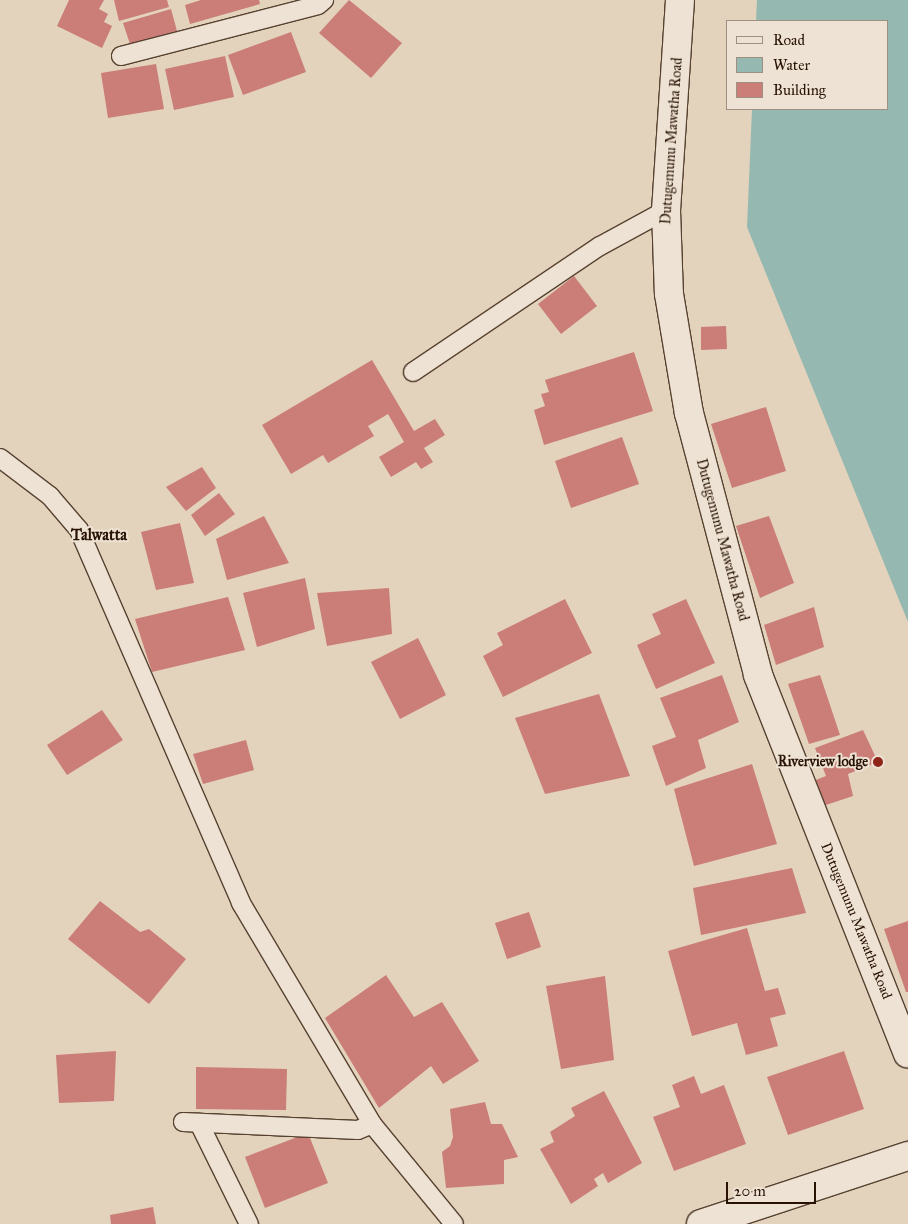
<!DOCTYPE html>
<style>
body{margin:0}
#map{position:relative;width:908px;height:1224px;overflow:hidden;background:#e3d3bc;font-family:"IM FELL Great Primer",serif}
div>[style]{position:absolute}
.water>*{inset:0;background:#95b8b0}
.building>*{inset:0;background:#cb7d78}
.roads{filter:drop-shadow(1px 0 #574231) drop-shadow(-1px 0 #574231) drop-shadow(0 1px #574231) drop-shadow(0 -1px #574231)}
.lane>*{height:18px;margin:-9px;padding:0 9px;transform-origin:9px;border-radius:9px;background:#ede2d3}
.street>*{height:28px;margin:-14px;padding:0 14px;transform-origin:14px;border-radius:14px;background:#ede2d3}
.secondary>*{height:28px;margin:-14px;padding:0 14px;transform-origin:14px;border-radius:14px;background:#ede2d3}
.dots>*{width:14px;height:14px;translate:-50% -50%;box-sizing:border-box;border:2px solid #ede2d3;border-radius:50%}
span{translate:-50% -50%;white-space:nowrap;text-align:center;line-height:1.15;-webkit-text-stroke:4px #ede2d3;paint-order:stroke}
.street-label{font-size:14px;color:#281203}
.poi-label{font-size:14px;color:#281203;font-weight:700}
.right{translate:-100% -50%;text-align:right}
.quarter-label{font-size:16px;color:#281203;font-weight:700}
.legend{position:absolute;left:726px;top:20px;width:162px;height:90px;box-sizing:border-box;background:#ede2d3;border:1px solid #9e8f80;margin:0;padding:6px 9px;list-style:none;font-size:15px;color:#281203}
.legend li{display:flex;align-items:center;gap:10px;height:25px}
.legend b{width:25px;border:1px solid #9e8f80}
.scale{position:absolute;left:726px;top:1182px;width:90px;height:22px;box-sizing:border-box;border:2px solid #281203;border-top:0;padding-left:6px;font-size:15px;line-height:18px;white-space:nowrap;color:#281203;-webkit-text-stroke:4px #ede2d3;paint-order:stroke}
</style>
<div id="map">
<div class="water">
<i style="clip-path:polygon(757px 0,908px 0,908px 622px,747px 227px,752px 109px,887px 109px,887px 21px,756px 21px)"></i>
</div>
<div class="building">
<i style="clip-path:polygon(69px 0,104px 0,99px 9px,108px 14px,104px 22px,112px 26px,102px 48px,57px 26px)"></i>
<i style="clip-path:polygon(114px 0,167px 0,169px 7px,119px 21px)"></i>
<i style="clip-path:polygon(201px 0,259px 0,260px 4px,190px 24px,185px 5px)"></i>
<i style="clip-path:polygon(349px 0,402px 43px,371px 78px,319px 33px)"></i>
<i style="clip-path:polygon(171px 9px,177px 31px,130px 44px,123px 23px)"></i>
<i style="clip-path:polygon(291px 32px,306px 72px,243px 95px,228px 55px)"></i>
<i style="clip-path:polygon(225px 56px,234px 97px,174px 110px,165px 69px)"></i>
<i style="clip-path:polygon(156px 64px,164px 109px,108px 118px,101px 73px)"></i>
<i style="clip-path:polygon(574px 276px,597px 306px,561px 334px,538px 304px)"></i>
<i style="clip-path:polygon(726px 326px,727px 349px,701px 350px,701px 327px)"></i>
<i style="clip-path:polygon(634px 352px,653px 411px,544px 445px,534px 410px,545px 406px,541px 394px,549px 392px,545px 380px)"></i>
<i style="clip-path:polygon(372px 360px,414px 431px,435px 419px,445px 435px,424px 448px,433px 462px,421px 469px,416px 462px,391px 477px,379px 457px,404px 442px,388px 414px,368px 426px,374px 436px,328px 463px,323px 455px,291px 474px,262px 425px)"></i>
<i style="clip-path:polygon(766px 407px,786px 471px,732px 488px,711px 424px)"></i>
<i style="clip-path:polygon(622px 437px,639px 484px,571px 508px,555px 461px)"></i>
<i style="clip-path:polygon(202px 467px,216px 488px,186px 511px,166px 487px)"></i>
<i style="clip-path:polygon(219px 493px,235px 514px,205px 536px,191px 515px)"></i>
<i style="clip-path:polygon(264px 516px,289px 563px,227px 580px,216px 539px)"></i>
<i style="clip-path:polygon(769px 516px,794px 583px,760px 598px,736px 526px)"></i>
<i style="clip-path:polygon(180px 523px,194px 583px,156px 590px,141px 532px)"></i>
<i style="clip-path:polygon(305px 578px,315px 629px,257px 647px,243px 593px)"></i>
<i style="clip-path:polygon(389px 588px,392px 634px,327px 646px,317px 593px)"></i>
<i style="clip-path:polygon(228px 597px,245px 650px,152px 672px,135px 619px)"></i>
<i style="clip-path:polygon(565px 599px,592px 653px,503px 697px,483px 656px,503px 645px,497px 633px)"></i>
<i style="clip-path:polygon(686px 599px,715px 663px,656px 689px,637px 645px,661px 634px,652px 614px)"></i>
<i style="clip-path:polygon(814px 607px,824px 647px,776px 665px,764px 625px)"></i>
<i style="clip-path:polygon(418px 638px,446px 695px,400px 719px,371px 662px)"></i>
<i style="clip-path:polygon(722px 675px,739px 722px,698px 740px,706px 768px,666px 786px,652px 746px,676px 737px,660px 698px)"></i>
<i style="clip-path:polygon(820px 675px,840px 735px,809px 744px,788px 684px)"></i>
<i style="clip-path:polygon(599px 694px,630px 776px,545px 794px,515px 718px)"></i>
<i style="clip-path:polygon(102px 710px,123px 740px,67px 775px,47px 745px)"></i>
<i style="clip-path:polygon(863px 730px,878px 762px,848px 774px,853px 796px,823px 806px,813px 781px,826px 776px,815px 748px)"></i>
<i style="clip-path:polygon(246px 740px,254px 770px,203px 784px,193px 754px)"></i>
<i style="clip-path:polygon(752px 764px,777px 844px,694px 866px,674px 789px)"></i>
<i style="clip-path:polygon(792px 868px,806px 913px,701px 935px,693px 888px)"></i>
<i style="clip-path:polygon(100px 901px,140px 932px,149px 929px,186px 959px,149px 1004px,68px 939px)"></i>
<i style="clip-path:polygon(529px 912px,541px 947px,507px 959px,495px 923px)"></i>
<i style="clip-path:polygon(908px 921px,908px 992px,906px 992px,884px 929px)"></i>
<i style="clip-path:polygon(747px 928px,765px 991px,778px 988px,786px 1014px,770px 1018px,778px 1046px,746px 1055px,737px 1023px,692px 1036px,668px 951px)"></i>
<i style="clip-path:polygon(386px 975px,414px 1017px,442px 1002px,479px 1061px,443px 1084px,431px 1066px,379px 1108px,325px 1018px)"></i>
<i style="clip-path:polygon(605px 976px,614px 1060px,561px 1069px,546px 986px)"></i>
<i style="clip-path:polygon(116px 1051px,114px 1101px,59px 1103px,56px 1055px)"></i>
<i style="clip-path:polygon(844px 1051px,864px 1109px,788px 1135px,767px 1077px)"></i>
<i style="clip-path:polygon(196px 1067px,287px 1069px,286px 1110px,196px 1109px)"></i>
<i style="clip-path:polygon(694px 1076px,701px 1094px,724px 1085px,746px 1144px,674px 1171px,653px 1117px,680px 1107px,672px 1085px)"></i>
<i style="clip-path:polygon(604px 1091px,642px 1163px,608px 1183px,603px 1173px,594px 1179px,598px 1186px,571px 1204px,540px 1149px,554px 1142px,550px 1132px,575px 1116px,571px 1108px)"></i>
<i style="clip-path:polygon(485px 1102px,491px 1124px,502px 1124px,518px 1157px,504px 1160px,504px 1184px,446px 1188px,442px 1152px,450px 1146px,453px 1137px,450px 1109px)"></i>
<i style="clip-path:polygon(308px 1133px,328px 1183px,265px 1208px,245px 1157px)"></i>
<i style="clip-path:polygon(153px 1207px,156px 1224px,111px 1224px,110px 1215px)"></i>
</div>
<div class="roads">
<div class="lane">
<i style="left:121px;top:56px;width:203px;rotate:-14.5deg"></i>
<i style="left:318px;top:5px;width:8px;rotate:-40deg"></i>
<i style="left:413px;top:372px;width:225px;rotate:-34deg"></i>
<i style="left:600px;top:246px;width:75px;rotate:-28.6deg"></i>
<i style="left:0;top:458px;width:63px;rotate:37.2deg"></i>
<i style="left:50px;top:496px;width:45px;rotate:49.5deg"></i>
<i style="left:79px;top:530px;width:407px;rotate:66.5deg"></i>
<i style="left:241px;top:903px;width:257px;rotate:59.3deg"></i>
<i style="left:372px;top:1124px;width:129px;rotate:50.6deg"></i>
<i style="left:183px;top:1122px;width:175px;rotate:2.6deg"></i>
<i style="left:358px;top:1130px;width:15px;rotate:-23deg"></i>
<i style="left:199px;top:1123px;width:113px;rotate:63.7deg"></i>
</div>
<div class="street">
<i style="left:701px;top:1224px;width:218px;rotate:-18.2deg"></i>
</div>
<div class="secondary">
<i style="left:680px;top:0;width:210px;rotate:93.8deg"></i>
<i style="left:666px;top:210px;width:84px;rotate:88deg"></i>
<i style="left:669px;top:294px;width:121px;rotate:80.5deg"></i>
<i style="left:689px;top:413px;width:271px;rotate:75.2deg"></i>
<i style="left:758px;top:675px;width:407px;rotate:68.4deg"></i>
</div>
</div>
<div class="dots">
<i style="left:878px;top:762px;background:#8f2418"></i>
</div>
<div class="street-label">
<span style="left:672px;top:141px;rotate:-86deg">Dutugemunu Mawatha Road</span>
<span style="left:722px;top:540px;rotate:75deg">Dutugemunu Mawatha Road</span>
<span style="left:856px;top:921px;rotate:68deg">Dutugemunu Mawatha Road</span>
</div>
<div class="poi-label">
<span class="right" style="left:868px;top:762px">Riverview lodge</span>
</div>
<div class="quarter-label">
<span style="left:99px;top:535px">Talwatta</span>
</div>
<ul class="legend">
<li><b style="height:6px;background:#ede2d3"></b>Road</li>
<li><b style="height:14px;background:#95b8b0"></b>Water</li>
<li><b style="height:14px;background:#cb7d78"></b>Building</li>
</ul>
<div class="scale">20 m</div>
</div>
